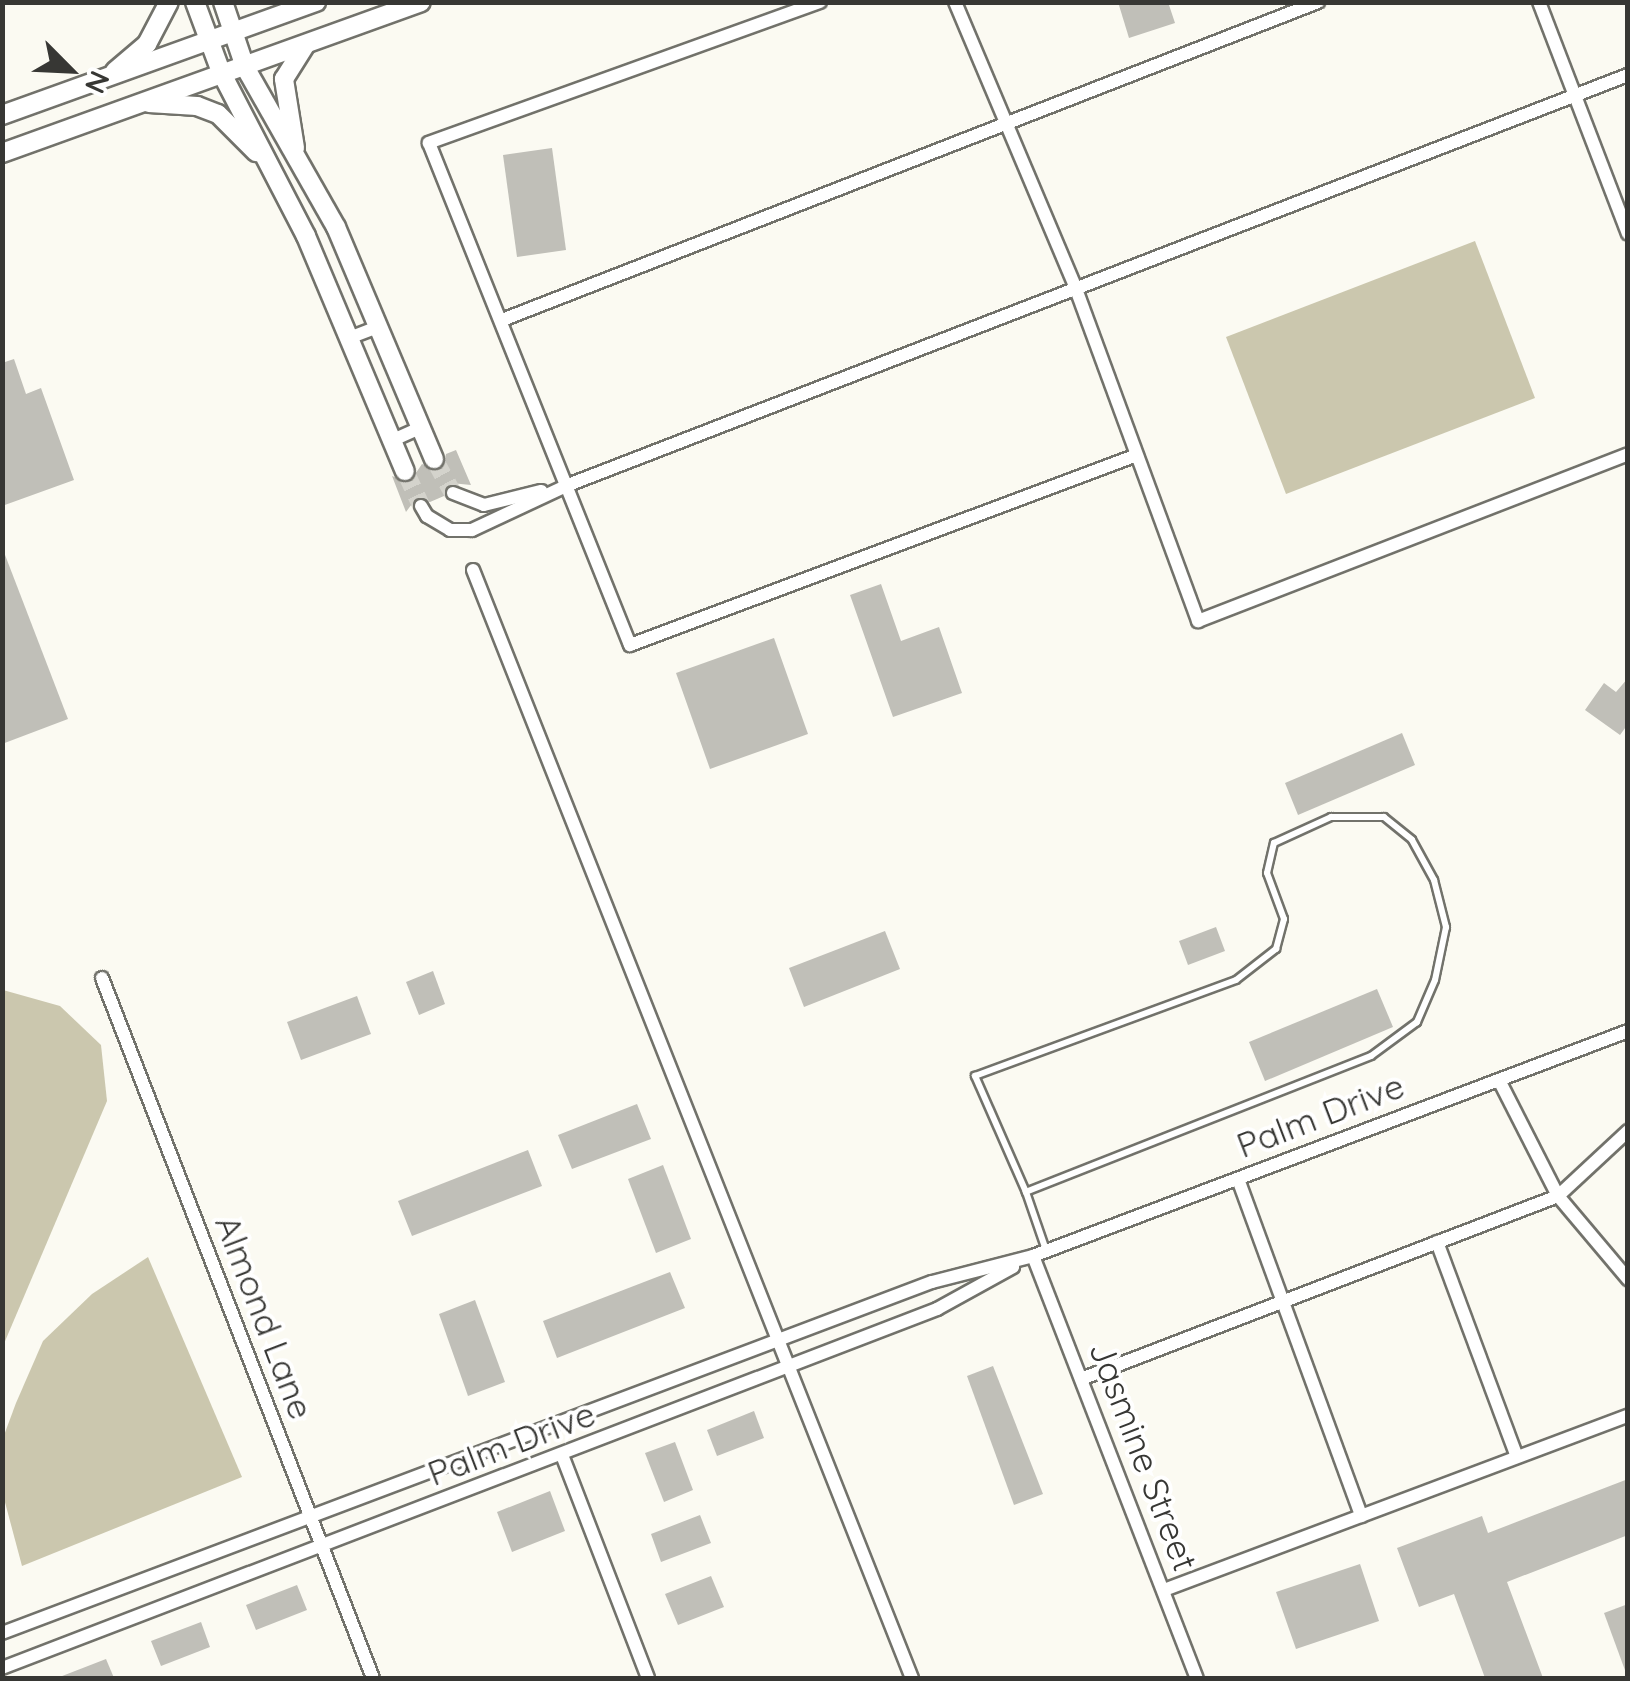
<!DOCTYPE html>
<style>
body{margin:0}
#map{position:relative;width:1630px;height:1681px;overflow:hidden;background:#fbfaf2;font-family:Quicksand,sans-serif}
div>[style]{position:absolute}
.green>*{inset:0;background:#cbc7ae}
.building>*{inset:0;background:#c0bfb8}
.secondary-tunnel>*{height:18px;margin-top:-9px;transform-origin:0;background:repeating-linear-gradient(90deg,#d4d3cc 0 18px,transparent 0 27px)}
.roads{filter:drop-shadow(2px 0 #72726b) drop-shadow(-2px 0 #72726b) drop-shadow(0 2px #72726b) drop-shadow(0 -2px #72726b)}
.service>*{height:6px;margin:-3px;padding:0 3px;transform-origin:3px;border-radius:3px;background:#fff}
.minor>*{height:12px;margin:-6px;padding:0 6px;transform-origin:6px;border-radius:6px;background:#fff}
.secondary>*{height:18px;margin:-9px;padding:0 9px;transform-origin:9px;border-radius:9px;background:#fff}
span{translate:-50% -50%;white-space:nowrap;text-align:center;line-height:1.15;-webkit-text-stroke:8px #fff;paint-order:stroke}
.street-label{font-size:35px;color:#373734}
.frame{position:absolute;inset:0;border:5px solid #373734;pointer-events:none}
.north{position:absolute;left:20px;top:20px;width:100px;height:100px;-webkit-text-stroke:8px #fff;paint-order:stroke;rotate:114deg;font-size:28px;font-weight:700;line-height:40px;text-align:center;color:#373734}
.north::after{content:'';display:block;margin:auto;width:35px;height:45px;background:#373734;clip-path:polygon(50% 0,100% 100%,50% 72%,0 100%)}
</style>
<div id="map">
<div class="green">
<i style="clip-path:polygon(1475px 241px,1535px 398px,1286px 494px,1226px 337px)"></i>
<i style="clip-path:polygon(3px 990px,60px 1006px,101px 1045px,107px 1101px,3px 1346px)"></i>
<i style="clip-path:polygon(148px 1257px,242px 1477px,22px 1566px,2px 1491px,3px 1438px,16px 1403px,43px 1341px,92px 1294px)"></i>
</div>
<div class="building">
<i style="clip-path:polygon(1118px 2px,1168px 2px,1175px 23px,1129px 38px)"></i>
<i style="clip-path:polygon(552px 148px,566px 250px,517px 257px,503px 155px)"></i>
<i style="clip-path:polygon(14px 359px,26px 394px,41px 388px,74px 480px,2px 506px,2px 363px)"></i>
<i style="clip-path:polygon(456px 450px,471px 485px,451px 483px,444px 496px,430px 502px,417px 497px,406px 512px,392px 476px,409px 483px,422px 464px,438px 471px,444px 466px,446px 454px)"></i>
<i style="clip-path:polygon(2px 547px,68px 719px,2px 744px)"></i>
<i style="clip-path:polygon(881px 584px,901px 641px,939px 627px,962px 693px,893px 717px,850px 595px)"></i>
<i style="clip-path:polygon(774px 638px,808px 734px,710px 769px,676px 673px)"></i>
<i style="clip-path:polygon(1628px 678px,1628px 724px,1620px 735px,1585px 710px,1604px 683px,1616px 692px)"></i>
<i style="clip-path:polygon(1402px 733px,1415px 765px,1298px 815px,1285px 783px)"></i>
<i style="clip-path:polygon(1216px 927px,1225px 951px,1188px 965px,1179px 941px)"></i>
<i style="clip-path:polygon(885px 931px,900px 969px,804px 1007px,789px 968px)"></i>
<i style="clip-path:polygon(433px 971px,445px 1004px,419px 1015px,406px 982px)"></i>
<i style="clip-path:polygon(1377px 989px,1393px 1027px,1265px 1081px,1249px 1042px)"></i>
<i style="clip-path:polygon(357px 996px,371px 1034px,301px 1060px,287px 1022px)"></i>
<i style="clip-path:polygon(637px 1104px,651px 1139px,572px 1169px,558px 1135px)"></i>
<i style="clip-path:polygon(528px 1150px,542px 1186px,412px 1236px,398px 1201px)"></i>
<i style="clip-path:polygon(663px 1165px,691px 1239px,656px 1253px,628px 1179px)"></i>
<i style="clip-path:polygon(670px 1272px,685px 1308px,557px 1358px,543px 1321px)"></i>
<i style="clip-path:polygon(475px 1300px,505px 1382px,468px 1396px,439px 1314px)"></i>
<i style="clip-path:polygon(993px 1366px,1043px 1494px,1014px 1505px,967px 1376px)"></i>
<i style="clip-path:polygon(754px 1411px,764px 1438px,717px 1456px,707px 1430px)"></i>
<i style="clip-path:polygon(675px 1442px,693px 1490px,664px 1502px,645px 1453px)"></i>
<i style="clip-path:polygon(1628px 1479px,1628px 1535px,1507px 1582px,1543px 1678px,1485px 1678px,1454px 1594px,1419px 1607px,1397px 1548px,1482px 1516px,1488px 1533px)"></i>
<i style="clip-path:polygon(550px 1491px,565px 1531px,512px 1552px,497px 1512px)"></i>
<i style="clip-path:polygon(700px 1515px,711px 1543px,661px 1562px,651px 1534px)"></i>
<i style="clip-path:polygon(1360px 1564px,1379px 1621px,1296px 1649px,1276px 1592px)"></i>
<i style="clip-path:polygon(711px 1576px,724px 1607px,678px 1625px,665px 1594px)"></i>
<i style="clip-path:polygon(297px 1585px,307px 1610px,256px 1630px,246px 1605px)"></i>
<i style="clip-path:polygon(1628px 1604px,1628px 1672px,1626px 1673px,1604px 1613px)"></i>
<i style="clip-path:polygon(201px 1622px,210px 1647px,161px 1666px,151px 1641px)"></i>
<i style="clip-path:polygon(106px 1659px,114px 1678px,57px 1678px)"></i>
</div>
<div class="secondary-tunnel">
<i style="left:434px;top:459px;width:39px;rotate:61deg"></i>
<i style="left:405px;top:471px;width:38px;rotate:65deg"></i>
</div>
<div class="roads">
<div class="service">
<i style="left:1026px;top:1192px;width:127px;rotate:-113.7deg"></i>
<i style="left:975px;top:1076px;width:278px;rotate:-20.2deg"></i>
<i style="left:1236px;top:980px;width:51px;rotate:-37.8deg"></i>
<i style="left:1276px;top:949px;width:31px;rotate:-75deg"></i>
<i style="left:1284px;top:919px;width:49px;rotate:-110.3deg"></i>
<i style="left:1267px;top:873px;width:31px;rotate:-77deg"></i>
<i style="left:1274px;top:843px;width:63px;rotate:-24.5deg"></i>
<i style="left:1331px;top:817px;width:53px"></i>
<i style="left:1384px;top:817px;width:36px;rotate:39deg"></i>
<i style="left:1412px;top:840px;width:46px;rotate:61.2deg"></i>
<i style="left:1434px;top:880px;width:49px;rotate:75.7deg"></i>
<i style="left:1446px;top:927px;width:54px;rotate:101.7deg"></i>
<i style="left:1435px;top:980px;width:46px;rotate:113.2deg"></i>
<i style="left:1417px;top:1022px;width:57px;rotate:143.5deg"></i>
<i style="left:1371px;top:1056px;width:371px;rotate:158.5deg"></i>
<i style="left:1026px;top:1192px;width:61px;rotate:71deg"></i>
</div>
<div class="minor">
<i style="left:820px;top:2px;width:416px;rotate:160.2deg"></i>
<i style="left:429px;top:143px;width:541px;rotate:68.18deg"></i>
<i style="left:630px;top:645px;width:541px;rotate:-20.54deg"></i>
<i style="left:955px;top:2px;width:311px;rotate:67.1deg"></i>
<i style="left:1076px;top:289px;width:354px;rotate:69.8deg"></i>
<i style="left:1198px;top:621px;width:461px;rotate:-21.2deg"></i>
<i style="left:1539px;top:2px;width:248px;rotate:69deg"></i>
<i style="left:502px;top:320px;width:876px;rotate:-21.29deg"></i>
<i style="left:349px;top:338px;width:31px;rotate:-21deg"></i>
<i style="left:393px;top:440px;width:30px;rotate:-24deg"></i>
<i style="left:453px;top:493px;width:33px;rotate:21deg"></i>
<i style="left:484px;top:505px;width:59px;rotate:-13.8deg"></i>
<i style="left:421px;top:506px;width:12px;rotate:59deg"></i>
<i style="left:427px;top:516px;width:27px;rotate:31deg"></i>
<i style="left:450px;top:530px;width:22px"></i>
<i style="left:472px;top:530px;width:106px;rotate:-25.1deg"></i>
<i style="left:568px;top:485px;width:1137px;rotate:-21.15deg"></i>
<i style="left:473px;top:570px;width:1192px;rotate:68.39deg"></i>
<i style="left:102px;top:978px;width:751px;rotate:68.84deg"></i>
<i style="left:1499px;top:1080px;width:130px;rotate:63deg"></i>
<i style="left:1558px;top:1196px;width:109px;rotate:49.9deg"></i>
<i style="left:1238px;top:1179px;width:359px;rotate:69.9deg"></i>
<i style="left:1437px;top:1242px;width:229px;rotate:69.6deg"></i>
<i style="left:1033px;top:1256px;width:453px;rotate:68.8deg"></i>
<i style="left:1081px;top:1379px;width:511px;rotate:-20.99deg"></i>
<i style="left:1558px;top:1196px;width:96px;rotate:-42.9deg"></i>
<i style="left:562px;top:1455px;width:239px;rotate:68.9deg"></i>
<i style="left:1164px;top:1590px;width:496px;rotate:-20.6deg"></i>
<i style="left:2px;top:1633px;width:994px;rotate:-20.68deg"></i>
<i style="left:932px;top:1282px;width:104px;rotate:-14.4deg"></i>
<i style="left:1033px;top:1256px;width:636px;rotate:-20.71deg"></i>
<i style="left:2px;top:1668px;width:1002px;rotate:-21deg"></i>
<i style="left:937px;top:1309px;width:87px;rotate:-28.9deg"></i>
</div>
<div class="secondary">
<i style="left:195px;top:2px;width:75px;rotate:69.6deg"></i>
<i style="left:221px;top:72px;width:185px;rotate:62.6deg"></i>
<i style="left:306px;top:236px;width:255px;rotate:67.2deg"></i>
<i style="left:223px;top:2px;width:69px;rotate:71.3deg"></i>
<i style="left:245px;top:67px;width:184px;rotate:60.4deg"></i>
<i style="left:336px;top:227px;width:252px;rotate:67.1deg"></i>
<i style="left:115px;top:71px;width:42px;rotate:-40.2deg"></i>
<i style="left:147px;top:44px;width:47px;rotate:-62.4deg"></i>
<i style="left:149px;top:103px;width:48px;rotate:3.6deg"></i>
<i style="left:197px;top:106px;width:22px;rotate:21deg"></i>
<i style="left:218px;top:114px;width:54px;rotate:45deg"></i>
<i style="left:2px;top:115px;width:334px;rotate:-19.8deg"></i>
<i style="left:295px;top:148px;width:70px;rotate:-99.1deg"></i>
<i style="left:284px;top:79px;width:41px;rotate:-57.8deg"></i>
<i style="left:2px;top:153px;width:445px;rotate:-19.8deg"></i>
</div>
</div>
<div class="street-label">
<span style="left:1320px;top:1115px;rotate:-21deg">Palm Drive</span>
<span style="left:265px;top:1317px;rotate:69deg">Almond Lane</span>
<span style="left:511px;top:1443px;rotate:-21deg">Palm Drive</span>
<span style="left:1144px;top:1456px;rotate:69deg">Jasmine Street</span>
</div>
<div class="frame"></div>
<div class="north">N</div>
</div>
